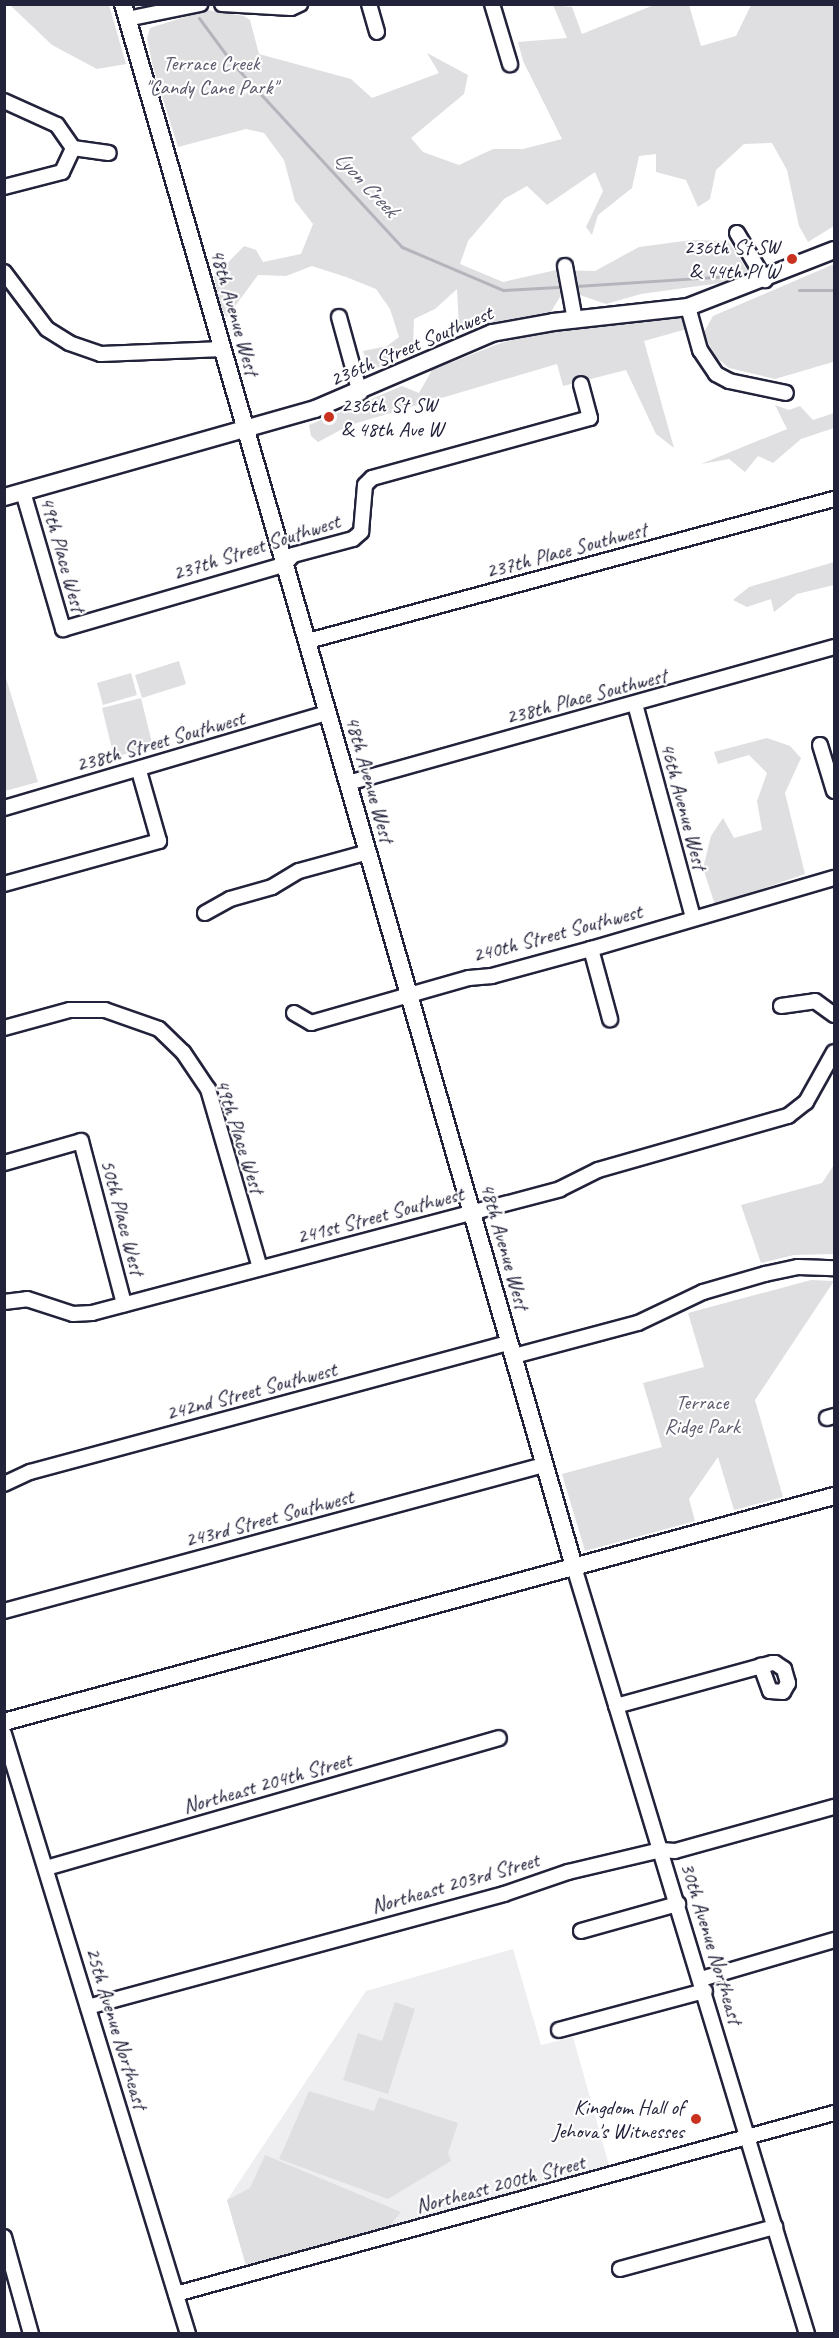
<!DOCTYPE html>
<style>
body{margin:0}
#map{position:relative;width:839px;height:2338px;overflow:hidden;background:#fff;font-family:Caveat,sans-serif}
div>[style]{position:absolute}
.built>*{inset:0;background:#eeeef1}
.green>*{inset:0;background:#dfdfe2}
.stream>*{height:3px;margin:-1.5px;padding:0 1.5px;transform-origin:1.5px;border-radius:1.5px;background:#b4b4bc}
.roads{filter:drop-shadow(2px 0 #22223b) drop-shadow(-2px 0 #22223b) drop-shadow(0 2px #22223b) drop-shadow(0 -2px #22223b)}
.minor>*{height:14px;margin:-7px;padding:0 7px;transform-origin:7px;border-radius:7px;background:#fff}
.major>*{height:16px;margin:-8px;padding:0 8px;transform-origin:8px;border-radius:8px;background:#fff}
.dots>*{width:16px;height:16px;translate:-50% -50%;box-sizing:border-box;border:3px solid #fff;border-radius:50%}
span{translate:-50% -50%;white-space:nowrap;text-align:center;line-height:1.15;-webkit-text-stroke:4.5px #fff;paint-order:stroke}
.park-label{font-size:21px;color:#5b5b6d}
.poi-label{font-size:21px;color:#22223b}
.right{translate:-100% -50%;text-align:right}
.left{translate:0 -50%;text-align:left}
.street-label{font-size:21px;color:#22223b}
.water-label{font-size:22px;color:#5c5c6f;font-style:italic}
.frame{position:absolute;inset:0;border:6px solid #22223b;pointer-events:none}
</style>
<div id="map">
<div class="built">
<i style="clip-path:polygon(513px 1949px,541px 2045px,573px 2037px,609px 2165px,247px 2269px,227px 2200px,366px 1991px)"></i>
</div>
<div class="green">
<i style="clip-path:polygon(10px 5px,109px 5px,126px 64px,97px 69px,52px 45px)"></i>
<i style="clip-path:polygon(553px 5px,572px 7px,582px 34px,654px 5px,689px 5px,701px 46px,736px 36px,751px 5px,834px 5px,834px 226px,808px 242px,799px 226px,787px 170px,772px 143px,744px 144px,716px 170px,710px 199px,698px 207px,686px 180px,656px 172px,656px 154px,639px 156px,632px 188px,598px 215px,592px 235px,586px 227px,603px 191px,595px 172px,547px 205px,527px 186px,504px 199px,468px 241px,460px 264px,503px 282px,556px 270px,595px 271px,639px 247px,692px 240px,728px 241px,748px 271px,720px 283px,641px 294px,606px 304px,574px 293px,561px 295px,551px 312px,459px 328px,457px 289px,435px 309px,414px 319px,413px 346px,393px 363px,369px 370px,363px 351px,387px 346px,399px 337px,390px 309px,376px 289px,346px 277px,312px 266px,286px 276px,258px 275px,227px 317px,220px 307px,214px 277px,244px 246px,256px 250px,263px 262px,301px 254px,313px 224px,295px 201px,284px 160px,264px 133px,246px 129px,178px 147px,153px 67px,147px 38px,150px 28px,207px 10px,244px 16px,250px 20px,259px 54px,351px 79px,372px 98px,439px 73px,427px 53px,468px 75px,464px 94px,411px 138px,423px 152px,459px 165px,493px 149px,523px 149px,562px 139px,523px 61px,518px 42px,567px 38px)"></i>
<i style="clip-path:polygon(834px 264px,833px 362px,775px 379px,729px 368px,717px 358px,703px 334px,713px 316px)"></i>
<i style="clip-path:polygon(686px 318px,687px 329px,644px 341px,674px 448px,656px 434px,626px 370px,563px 386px,557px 364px,350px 425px,318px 442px,311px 436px,309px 425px,402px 386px,419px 393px,432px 370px,501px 343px,555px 329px)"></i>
<i style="clip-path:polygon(775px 405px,789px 410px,800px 406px,813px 420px,834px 413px,834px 428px,801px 439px,773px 463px,758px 456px,745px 472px,729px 459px,701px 464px,787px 429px)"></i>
<i style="clip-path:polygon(834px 562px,834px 585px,797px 594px,774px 612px,771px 599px,747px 607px,733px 600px,749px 587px)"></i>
<i style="clip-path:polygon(179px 661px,186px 684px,142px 698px,135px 675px)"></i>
<i style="clip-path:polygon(131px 673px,137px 695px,103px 705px,97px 683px)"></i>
<i style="clip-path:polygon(5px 675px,38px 782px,5px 791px,4px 791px)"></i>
<i style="clip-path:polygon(141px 698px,153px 747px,114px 757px,102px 708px)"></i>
<i style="clip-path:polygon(767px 738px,790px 746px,801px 758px,785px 793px,805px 874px,715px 905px,703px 868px,711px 836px,723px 818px,734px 838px,762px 830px,757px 801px,767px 773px,749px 755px,718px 764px,714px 752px)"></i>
<i style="clip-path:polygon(834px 1165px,834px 1254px,794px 1255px,761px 1263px,741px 1205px,822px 1183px)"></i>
<i style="clip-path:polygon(811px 1280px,834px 1281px,755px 1400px,783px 1497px,734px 1510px,718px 1457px,689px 1499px,695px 1521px,585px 1551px,562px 1474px,662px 1447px,643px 1383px,704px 1367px,688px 1313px)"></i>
<i style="clip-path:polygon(395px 2002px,415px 2009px,388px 2094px,343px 2080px,358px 2033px,382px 2041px)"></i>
<i style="clip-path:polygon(309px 2091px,374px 2111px,379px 2097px,458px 2123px,448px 2153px,451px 2161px,388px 2199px,279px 2159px)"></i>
<i style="clip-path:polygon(265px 2155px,401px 2212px,387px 2229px,247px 2269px,227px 2200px,250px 2188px)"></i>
</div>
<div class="stream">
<i style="left:199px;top:18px;width:57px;rotate:53.5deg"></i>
<i style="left:233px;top:64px;width:249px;rotate:47.3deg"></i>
<i style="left:402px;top:247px;width:110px;rotate:23.1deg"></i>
<i style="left:503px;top:290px;width:55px;rotate:-3.1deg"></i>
<i style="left:576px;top:286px;width:153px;rotate:-3.7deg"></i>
<i style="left:799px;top:290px;width:35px"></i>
</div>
<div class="roads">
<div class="minor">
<i style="left:222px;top:4px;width:69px;rotate:3.3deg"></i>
<i style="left:291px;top:8px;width:10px;rotate:-24deg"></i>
<i style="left:369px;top:4px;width:29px;rotate:74deg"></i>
<i style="left:492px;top:4px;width:63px;rotate:73.3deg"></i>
<i style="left:127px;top:19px;width:75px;rotate:-11.6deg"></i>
<i style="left:4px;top:101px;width:58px;rotate:24.4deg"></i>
<i style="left:57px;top:125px;width:28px;rotate:55deg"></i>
<i style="left:73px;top:148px;width:36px;rotate:8deg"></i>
<i style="left:4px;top:187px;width:60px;rotate:-14.5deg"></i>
<i style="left:62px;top:172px;width:26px;rotate:-65deg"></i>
<i style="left:737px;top:233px;width:55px;rotate:59.2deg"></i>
<i style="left:565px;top:266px;width:55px;rotate:79.5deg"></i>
<i style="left:4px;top:272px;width:71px;rotate:53deg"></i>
<i style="left:47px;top:329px;width:26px;rotate:32deg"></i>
<i style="left:69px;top:343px;width:34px;rotate:19deg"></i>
<i style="left:101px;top:354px;width:122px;rotate:-2.3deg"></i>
<i style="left:688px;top:307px;width:45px;rotate:74.4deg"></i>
<i style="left:700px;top:350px;width:29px;rotate:56deg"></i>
<i style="left:716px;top:374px;width:15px;rotate:28deg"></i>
<i style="left:729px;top:381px;width:58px;rotate:11.9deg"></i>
<i style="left:339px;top:317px;width:79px;rotate:74.6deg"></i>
<i style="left:23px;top:492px;width:143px;rotate:73.7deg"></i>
<i style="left:63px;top:629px;width:230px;rotate:-16.2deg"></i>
<i style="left:284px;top:565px;width:13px;rotate:-48deg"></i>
<i style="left:293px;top:555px;width:62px;rotate:-14.9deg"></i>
<i style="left:353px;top:539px;width:11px;rotate:-41deg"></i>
<i style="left:361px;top:532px;width:47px;rotate:-85.1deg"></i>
<i style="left:365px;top:485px;width:10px;rotate:-45deg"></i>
<i style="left:372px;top:478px;width:226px;rotate:-15.4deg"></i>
<i style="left:590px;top:418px;width:35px;rotate:-105deg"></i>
<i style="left:308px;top:641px;width:545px;rotate:-15.11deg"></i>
<i style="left:635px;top:704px;width:222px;rotate:74.8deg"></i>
<i style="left:820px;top:745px;width:48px;rotate:73.1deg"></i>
<i style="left:348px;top:783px;width:505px;rotate:-15.63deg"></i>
<i style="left:4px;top:808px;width:337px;rotate:-16.4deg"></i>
<i style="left:4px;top:884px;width:161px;rotate:-15.5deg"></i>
<i style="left:159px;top:841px;width:73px;rotate:-105.9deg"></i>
<i style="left:205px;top:913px;width:29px;rotate:-29deg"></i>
<i style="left:230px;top:899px;width:44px;rotate:-15.9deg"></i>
<i style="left:272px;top:887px;width:31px;rotate:-31deg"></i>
<i style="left:299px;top:871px;width:72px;rotate:-15.4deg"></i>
<i style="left:591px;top:949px;width:73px;rotate:74.8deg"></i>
<i style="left:781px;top:1006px;width:34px;rotate:-8deg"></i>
<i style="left:815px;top:1001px;width:24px;rotate:36deg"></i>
<i style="left:294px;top:1013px;width:20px;rotate:30deg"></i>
<i style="left:311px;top:1023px;width:164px;rotate:-15.9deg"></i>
<i style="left:469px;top:978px;width:23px;rotate:-5deg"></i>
<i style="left:492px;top:976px;width:103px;rotate:-15.3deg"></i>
<i style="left:591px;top:949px;width:253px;rotate:-16.3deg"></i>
<i style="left:4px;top:1028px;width:68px;rotate:-15.3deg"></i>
<i style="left:70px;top:1010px;width:35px"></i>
<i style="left:105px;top:1010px;width:57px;rotate:19.4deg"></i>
<i style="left:159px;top:1029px;width:33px;rotate:44deg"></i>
<i style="left:183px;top:1052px;width:45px;rotate:56deg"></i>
<i style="left:208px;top:1089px;width:186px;rotate:73.8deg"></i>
<i style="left:4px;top:1163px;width:80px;rotate:-15.9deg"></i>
<i style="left:81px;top:1141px;width:169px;rotate:75.2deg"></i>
<i style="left:4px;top:1302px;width:23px;rotate:-7deg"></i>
<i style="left:27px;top:1299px;width:48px;rotate:18.1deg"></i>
<i style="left:73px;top:1314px;width:19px;rotate:-3deg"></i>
<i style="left:92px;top:1313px;width:484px;rotate:-14.8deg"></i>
<i style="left:560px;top:1189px;width:42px;rotate:-26.6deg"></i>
<i style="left:598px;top:1170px;width:198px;rotate:-15.9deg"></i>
<i style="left:788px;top:1116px;width:23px;rotate:-38deg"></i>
<i style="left:806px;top:1102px;width:57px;rotate:-60.8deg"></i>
<i style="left:514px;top:1356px;width:128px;rotate:-14.9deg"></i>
<i style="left:638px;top:1323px;width:72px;rotate:-25.5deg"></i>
<i style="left:703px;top:1292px;width:65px;rotate:-16.2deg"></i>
<i style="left:765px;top:1274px;width:34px;rotate:-12deg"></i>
<i style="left:798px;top:1267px;width:36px;rotate:2deg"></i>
<i style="left:827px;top:1418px;width:7px;rotate:-16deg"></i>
<i style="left:4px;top:1484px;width:29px;rotate:-25deg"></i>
<i style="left:30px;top:1472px;width:496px;rotate:-15.1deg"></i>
<i style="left:574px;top:1567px;width:802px;rotate:73.1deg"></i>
<i style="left:4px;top:1611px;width:559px;rotate:-15.13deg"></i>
<i style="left:616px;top:1706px;width:150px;rotate:-15.4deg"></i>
<i style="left:761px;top:1666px;width:11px;rotate:-15deg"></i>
<i style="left:772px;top:1663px;width:3px"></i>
<i style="left:775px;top:1663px;width:11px;rotate:34deg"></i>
<i style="left:784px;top:1669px;width:15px;rotate:74deg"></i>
<i style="left:788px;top:1683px;width:10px;rotate:119deg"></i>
<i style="left:783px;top:1692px;width:13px;rotate:-176deg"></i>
<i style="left:770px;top:1691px;width:27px;rotate:-110deg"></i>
<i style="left:4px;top:1734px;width:628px;rotate:72.95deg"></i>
<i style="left:46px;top:1868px;width:471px;rotate:-16deg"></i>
<i style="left:581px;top:1931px;width:101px;rotate:-15.6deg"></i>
<i style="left:701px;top:1979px;width:139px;rotate:-16.3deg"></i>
<i style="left:88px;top:2007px;width:431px;rotate:-15.2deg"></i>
<i style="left:504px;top:1894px;width:68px;rotate:-19deg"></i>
<i style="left:568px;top:1872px;width:96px;rotate:-13.3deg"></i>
<i style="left:661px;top:1850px;width:14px;rotate:4deg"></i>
<i style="left:675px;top:1851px;width:165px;rotate:-15.5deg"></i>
<i style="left:559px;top:2030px;width:151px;rotate:-15deg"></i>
<i style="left:4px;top:2237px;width:101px;rotate:74.4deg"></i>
<i style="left:620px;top:2269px;width:161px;rotate:-15.2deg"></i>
<i style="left:176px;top:2294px;width:682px;rotate:-15.38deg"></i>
</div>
<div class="major">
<i style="left:123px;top:4px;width:1627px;rotate:73.9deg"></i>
<i style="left:4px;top:497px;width:323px;rotate:-15.8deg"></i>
<i style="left:315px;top:409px;width:193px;rotate:-23.2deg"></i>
<i style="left:492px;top:333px;width:62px;rotate:-10.2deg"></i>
<i style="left:553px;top:322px;width:136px;rotate:-6.3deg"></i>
<i style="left:688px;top:307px;width:157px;rotate:-21.3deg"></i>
<i style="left:4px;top:1722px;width:860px;rotate:-15.23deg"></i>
</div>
</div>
<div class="dots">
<i style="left:792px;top:259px;background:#c8321e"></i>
<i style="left:329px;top:417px;background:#c8321e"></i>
<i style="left:696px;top:2119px;background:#c8321e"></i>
</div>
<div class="park-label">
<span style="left:211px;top:75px">Terrace Creek<br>"Candy Cane Park"</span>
<span style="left:702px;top:1414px">Terrace<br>Ridge Park</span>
</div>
<div class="poi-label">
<span class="right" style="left:780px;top:259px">236th St SW<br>&amp; 44th Pl W</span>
<span class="left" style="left:341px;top:417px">236th St SW<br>&amp; 48th Ave W</span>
<span class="right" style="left:684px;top:2119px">Kingdom Hall of<br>Jehova's Witnesses</span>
</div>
<div class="street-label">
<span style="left:235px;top:312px;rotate:74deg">48th Avenue West</span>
<span style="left:411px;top:346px;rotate:-23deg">236th Street Southwest</span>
<span style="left:256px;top:547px;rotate:-18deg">237th Street Southwest</span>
<span style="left:566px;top:550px;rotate:-15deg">237th Place Southwest</span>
<span style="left:63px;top:554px;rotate:74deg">49th Place West</span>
<span style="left:586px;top:696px;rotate:-15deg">238th Place Southwest</span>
<span style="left:160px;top:741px;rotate:-16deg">238th Street Southwest</span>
<span style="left:370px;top:779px;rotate:74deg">48th Avenue West</span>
<span style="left:684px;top:806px;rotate:75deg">46th Avenue West</span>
<span style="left:557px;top:933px;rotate:-15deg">240th Street Southwest</span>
<span style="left:240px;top:1136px;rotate:72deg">49th Place West</span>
<span style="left:380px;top:1215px;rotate:-15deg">241st Street Southwest</span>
<span style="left:123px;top:1217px;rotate:75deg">50th Place West</span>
<span style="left:505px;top:1246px;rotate:74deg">48th Avenue West</span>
<span style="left:251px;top:1391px;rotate:-15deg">242nd Street Southwest</span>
<span style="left:269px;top:1518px;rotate:-15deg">243rd Street Southwest</span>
<span style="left:267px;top:1783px;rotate:-16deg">Northeast 204th Street</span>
<span style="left:455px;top:1883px;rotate:-16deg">Northeast 203rd Street</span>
<span style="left:712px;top:1943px;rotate:73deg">30th Avenue Northeast</span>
<span style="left:117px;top:2028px;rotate:73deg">25th Avenue Northeast</span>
<span style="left:500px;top:2184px;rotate:-15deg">Northeast 200th Street</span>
</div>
<div class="water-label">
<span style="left:366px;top:184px;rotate:47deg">Lyon Creek</span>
</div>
<div class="frame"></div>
</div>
